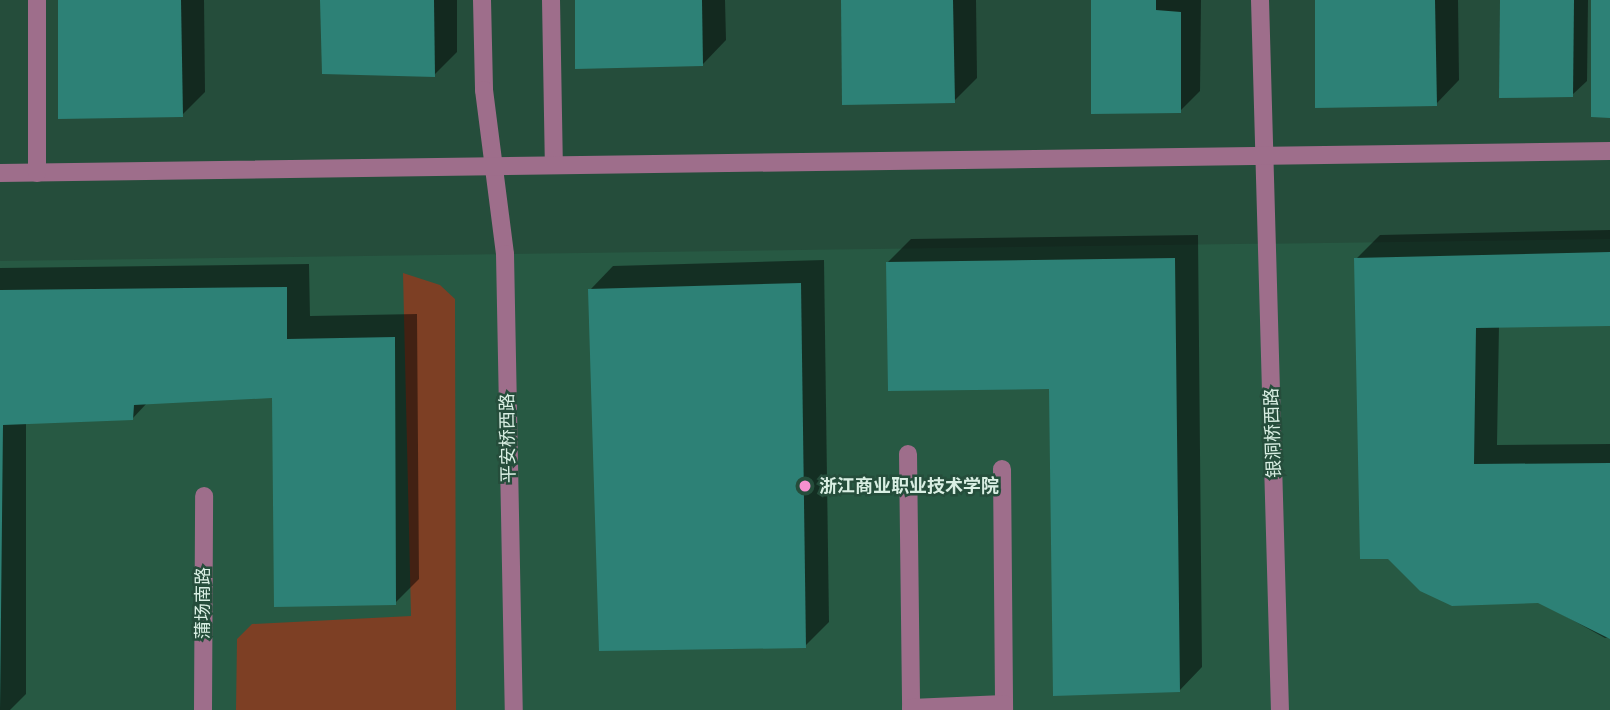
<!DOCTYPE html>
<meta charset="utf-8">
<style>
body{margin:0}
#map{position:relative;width:1610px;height:710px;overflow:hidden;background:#254d3b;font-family:Mulish,"Noto Sans SC",sans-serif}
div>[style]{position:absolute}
.built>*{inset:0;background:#275943}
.green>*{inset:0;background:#7d3f24}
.shadow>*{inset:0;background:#0007}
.building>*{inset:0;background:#2d8176}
.minor>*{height:18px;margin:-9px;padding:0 9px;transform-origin:9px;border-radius:9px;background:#9e6e8b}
.dots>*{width:19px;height:19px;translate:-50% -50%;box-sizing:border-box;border:4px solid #254d3b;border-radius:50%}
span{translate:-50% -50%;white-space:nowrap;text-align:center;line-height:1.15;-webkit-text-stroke:5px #254d3b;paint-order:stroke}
.street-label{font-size:18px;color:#d9efe3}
.poi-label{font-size:18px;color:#d9efe3;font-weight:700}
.left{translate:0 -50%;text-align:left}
</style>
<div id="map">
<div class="built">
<i style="clip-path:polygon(1610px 239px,1610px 710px,0 710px,0 261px)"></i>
</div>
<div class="green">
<i style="clip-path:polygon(403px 273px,440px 285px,455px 299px,456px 710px,236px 710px,237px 639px,252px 624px,411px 616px)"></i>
</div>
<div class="shadow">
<i style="clip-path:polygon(60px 0,204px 0,205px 92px,182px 115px)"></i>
<i style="clip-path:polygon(322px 0,457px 0,457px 52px,434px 75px)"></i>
<i style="clip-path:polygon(577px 0,725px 0,726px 40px,703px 64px)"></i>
<i style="clip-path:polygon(843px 0,976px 0,977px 78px,954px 101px)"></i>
<i style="clip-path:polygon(1092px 0,1201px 0,1200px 91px,1180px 111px)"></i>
<i style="clip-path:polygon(1317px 0,1458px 0,1459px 80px,1436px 104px)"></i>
<i style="clip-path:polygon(1502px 0,1588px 0,1587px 81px,1572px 95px)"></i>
<i style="clip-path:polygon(1610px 230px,1610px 324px,1499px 326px,1497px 445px,1610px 444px,1610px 637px,1605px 638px,1538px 601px,1356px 259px,1380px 235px)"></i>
<i style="clip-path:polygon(1198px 235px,1202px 667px,1179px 691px,1051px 387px,888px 262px,911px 239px)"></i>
<i style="clip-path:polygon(824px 260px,829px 622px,805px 646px,590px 290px,613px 266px)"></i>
<i style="clip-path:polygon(309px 264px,310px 316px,417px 314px,419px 579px,395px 603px,274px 396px,148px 402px,133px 418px,26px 423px,26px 694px,10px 710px,0 710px,0 268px)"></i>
</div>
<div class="building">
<i style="clip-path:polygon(58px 0,181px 0,183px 117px,58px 119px)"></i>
<i style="clip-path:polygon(320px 0,434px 0,435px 77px,322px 74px)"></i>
<i style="clip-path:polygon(575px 0,702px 0,703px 66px,575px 69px)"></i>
<i style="clip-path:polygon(841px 0,953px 0,955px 103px,842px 105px)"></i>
<i style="clip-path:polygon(1091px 0,1156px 0,1156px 10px,1181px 12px,1181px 113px,1091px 114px)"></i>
<i style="clip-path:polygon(1315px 0,1435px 0,1437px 106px,1315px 108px)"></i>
<i style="clip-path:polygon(1500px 0,1574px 0,1573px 97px,1499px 98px)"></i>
<i style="clip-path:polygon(1591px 0,1610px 0,1610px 118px,1591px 117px)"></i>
<i style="clip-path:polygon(1610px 252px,1610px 326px,1476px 328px,1474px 464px,1610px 463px,1610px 639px,1538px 603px,1452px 606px,1420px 591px,1388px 559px,1360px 559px,1354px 258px)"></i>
<i style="clip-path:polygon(1175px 258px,1180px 692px,1053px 696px,1049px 389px,888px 391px,886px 262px)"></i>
<i style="clip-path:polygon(801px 283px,806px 648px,599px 651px,588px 289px)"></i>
<i style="clip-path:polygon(287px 287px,287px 339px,395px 337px,396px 605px,274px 607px,272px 398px,134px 405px,133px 420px,3px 425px,0 710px,0 290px)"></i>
</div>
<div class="minor">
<i style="left:482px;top:0;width:90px;rotate:88.7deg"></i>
<i style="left:484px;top:90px;width:165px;rotate:82.7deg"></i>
<i style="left:505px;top:254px;width:456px;rotate:88.9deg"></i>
<i style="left:551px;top:0;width:165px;rotate:89deg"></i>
<i style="left:1260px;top:0;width:710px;rotate:88.39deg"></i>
<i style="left:0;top:173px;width:1610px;rotate:-0.78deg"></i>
<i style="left:37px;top:173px;width:173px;rotate:-90deg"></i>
<i style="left:908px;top:454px;width:256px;rotate:89.3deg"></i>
<i style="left:1002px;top:469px;width:241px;rotate:89.5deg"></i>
<i style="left:911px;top:708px;width:93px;rotate:-2.5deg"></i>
<i style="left:203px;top:710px;width:214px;rotate:-89.7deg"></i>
</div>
<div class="dots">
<i style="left:805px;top:486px;background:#f690cf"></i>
</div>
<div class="street-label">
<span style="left:1273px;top:433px;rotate:-92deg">银洞桥西路</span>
<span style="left:508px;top:438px;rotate:-91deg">平安桥西路</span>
<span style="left:203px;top:603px;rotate:-90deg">蒲场南路</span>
</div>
<div class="poi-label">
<span class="left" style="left:819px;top:486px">浙江商业职业技术学院</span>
</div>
</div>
